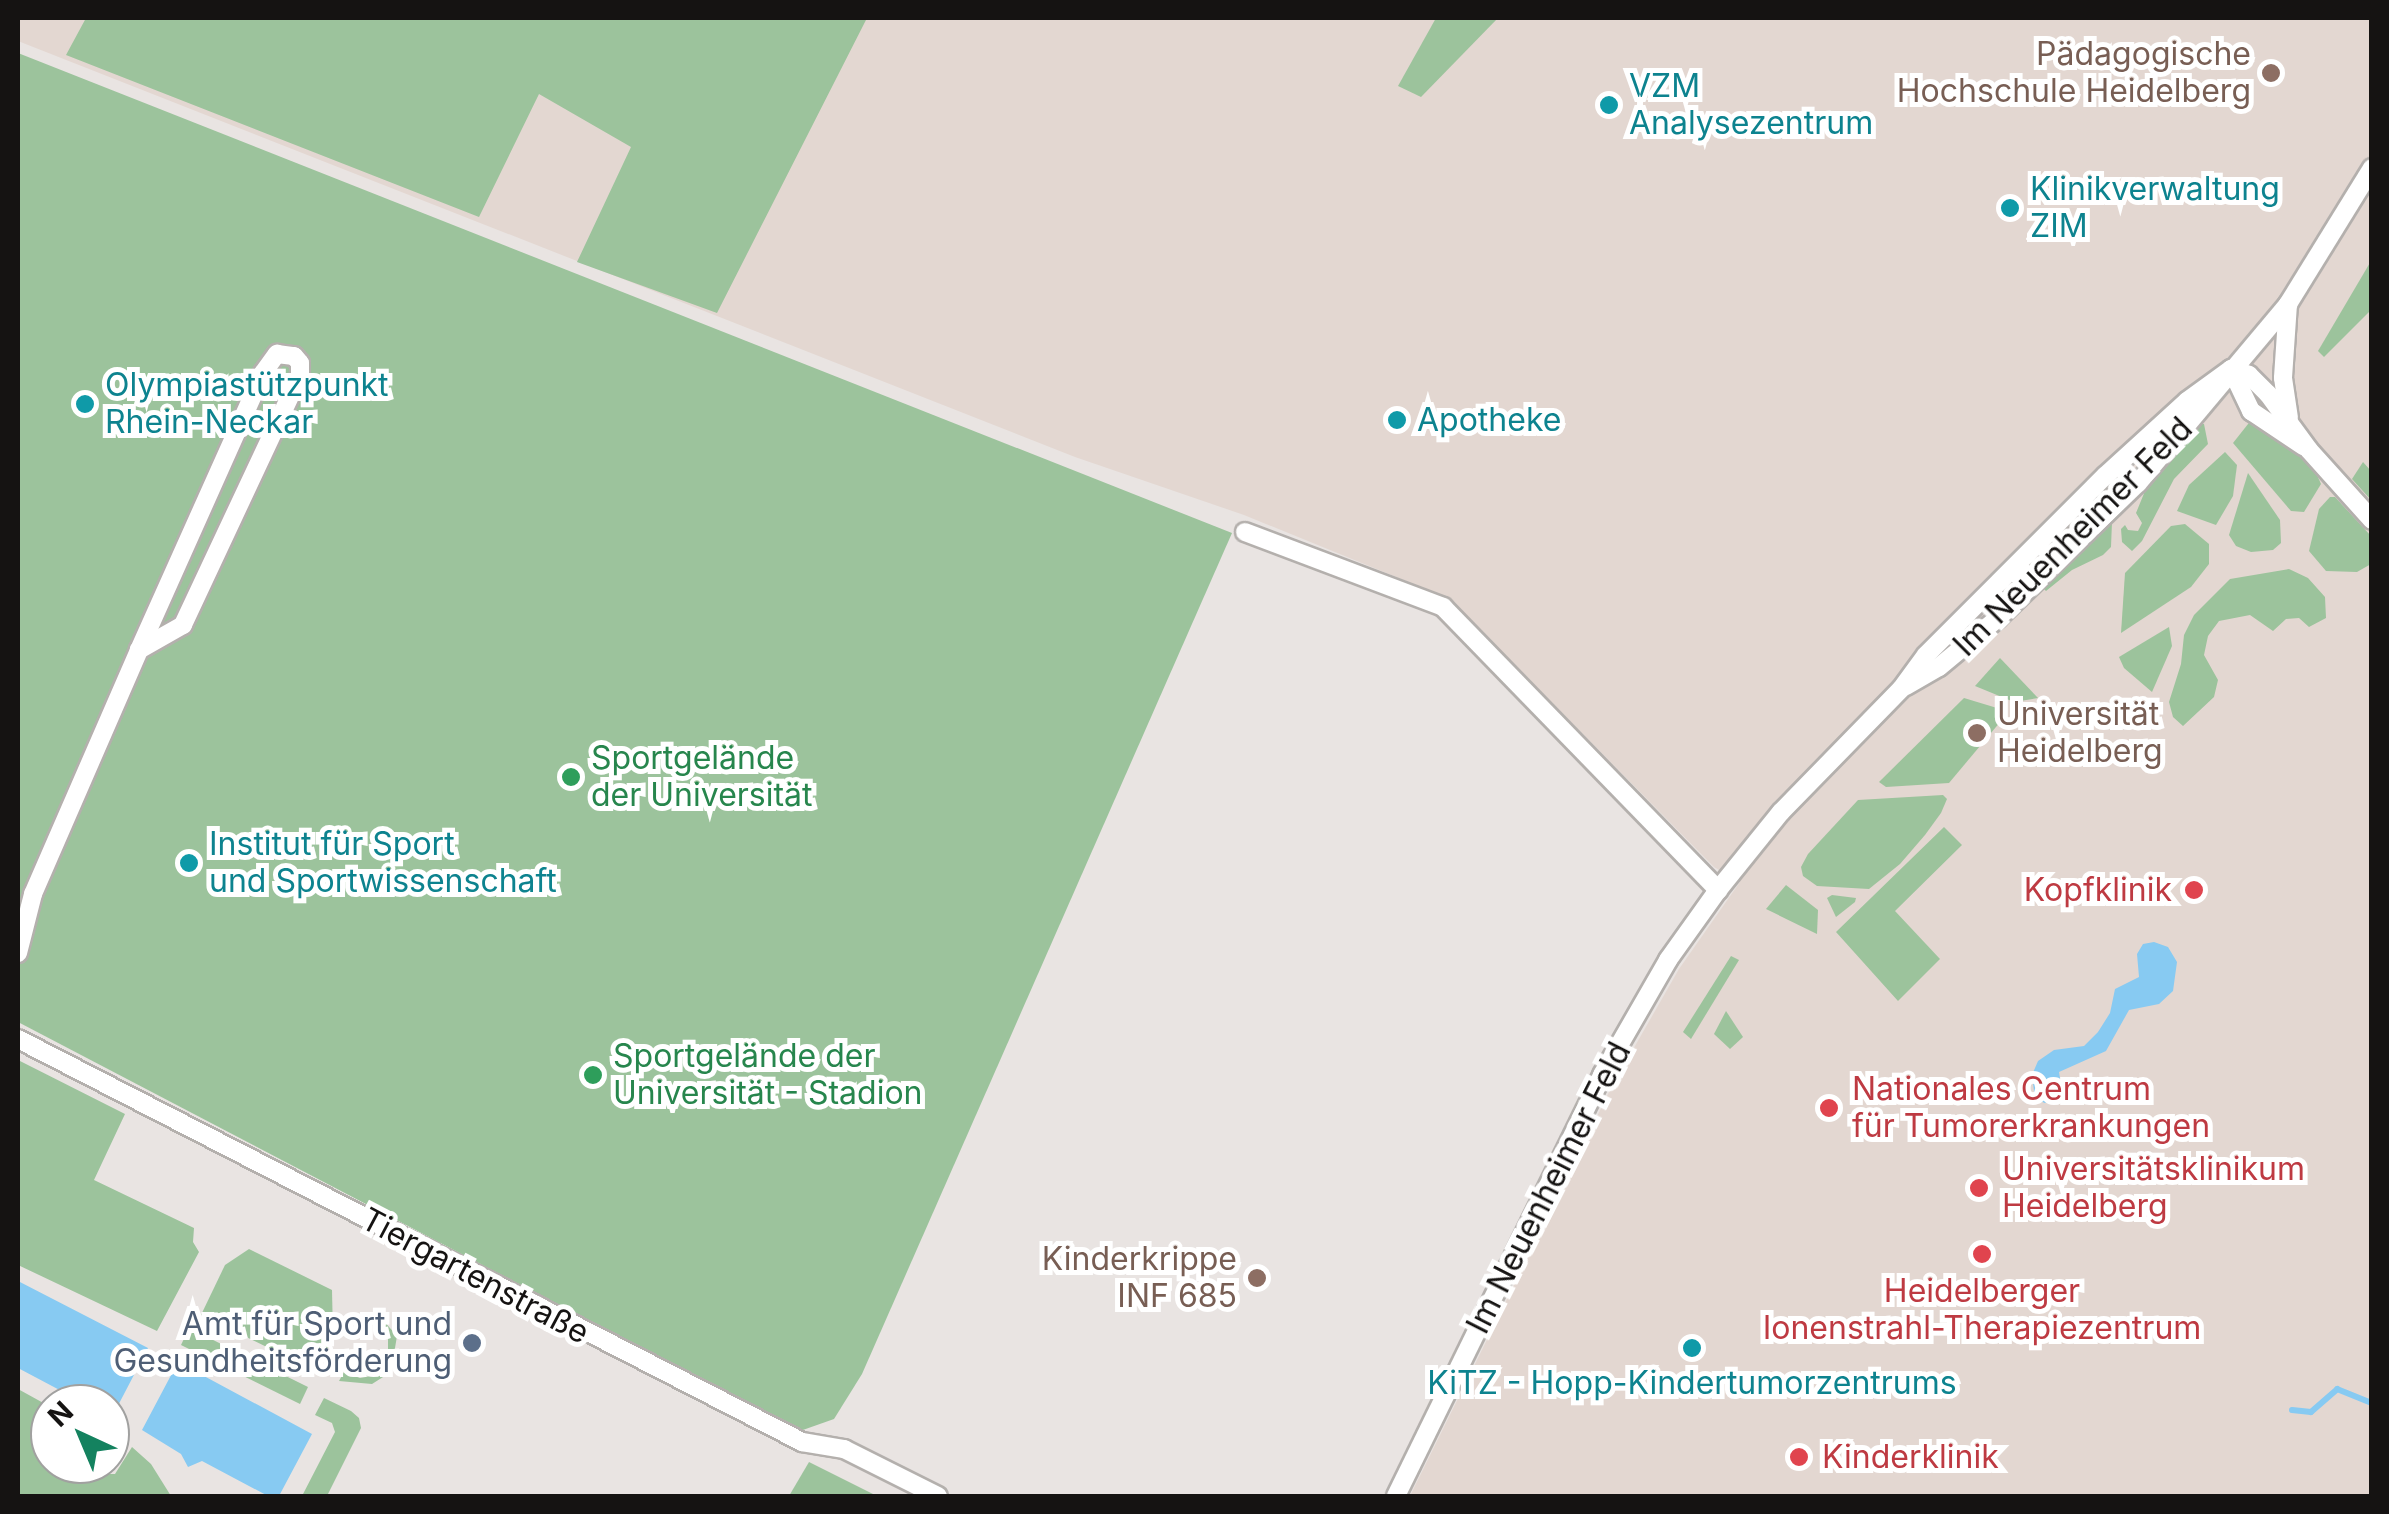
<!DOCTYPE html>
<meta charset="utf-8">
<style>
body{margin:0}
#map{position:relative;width:2389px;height:1514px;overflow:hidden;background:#e9e4e2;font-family:Inter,sans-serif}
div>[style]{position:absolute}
.built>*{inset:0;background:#e3d7d1}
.green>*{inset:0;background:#9cc39c}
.water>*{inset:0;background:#87caf2}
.stream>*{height:6px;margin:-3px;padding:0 3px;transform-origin:3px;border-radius:3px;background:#87caf2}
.roads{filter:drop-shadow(2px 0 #b4b0ad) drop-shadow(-2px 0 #b4b0ad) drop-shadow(0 2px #b4b0ad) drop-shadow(0 -2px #b4b0ad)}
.minor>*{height:18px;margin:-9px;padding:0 9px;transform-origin:9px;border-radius:9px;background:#fff}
.dots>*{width:28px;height:28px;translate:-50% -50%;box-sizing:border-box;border:5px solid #fff;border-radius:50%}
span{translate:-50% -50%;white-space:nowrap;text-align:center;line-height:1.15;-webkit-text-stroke:10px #fff;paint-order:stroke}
.education-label{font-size:32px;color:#785e54}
.right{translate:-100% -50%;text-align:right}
.left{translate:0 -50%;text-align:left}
.culture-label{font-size:32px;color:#0d838f}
.street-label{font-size:32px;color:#151312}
.leisure-label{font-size:32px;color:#27864d}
.health-label{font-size:32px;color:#be3a42}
.service-label{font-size:32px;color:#4e5e75}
.frame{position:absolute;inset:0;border:20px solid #151312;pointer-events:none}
.north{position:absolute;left:30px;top:1384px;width:100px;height:100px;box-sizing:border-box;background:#fff;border:2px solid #a1a1a0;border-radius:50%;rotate:316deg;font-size:28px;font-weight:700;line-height:40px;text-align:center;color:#151312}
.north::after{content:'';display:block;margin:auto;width:35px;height:45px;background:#14825f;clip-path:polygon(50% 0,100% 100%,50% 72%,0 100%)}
</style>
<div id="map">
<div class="built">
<i style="clip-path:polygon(18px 18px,2371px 18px,2371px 1496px,1410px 1496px,1611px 1088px,1679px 969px,1740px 882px,1714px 867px,1450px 599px,1244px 515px,1075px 457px,18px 41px)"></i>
</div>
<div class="green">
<i style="clip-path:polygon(86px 18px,867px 18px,717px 313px,577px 262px,631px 147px,539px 94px,479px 217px,66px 55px)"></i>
<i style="clip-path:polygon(1436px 18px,1498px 18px,1421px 97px,1398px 86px)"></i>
<i style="clip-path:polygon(18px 53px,1232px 533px,862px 1374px,834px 1419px,800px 1431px,18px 1022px)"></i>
<i style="clip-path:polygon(2371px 261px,2371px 310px,2324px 357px,2318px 351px)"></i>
<i style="clip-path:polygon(2252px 419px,2292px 447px,2317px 475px,2321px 484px,2304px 512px,2291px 511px,2233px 443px)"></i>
<i style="clip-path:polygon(2197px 424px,2204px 424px,2208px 444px,2174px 479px,2142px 541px,2132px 551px,2122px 542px,2121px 529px,2125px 525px,2128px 530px,2138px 531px,2142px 523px,2136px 513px,2145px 491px)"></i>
<i style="clip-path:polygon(2225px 452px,2237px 465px,2233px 496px,2216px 525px,2177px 511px,2189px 485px)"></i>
<i style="clip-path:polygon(2363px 462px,2371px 471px,2371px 500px,2352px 479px)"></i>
<i style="clip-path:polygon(2248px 473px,2280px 520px,2281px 543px,2273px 550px,2251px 552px,2236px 546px,2229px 535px)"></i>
<i style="clip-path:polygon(2330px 497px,2335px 497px,2371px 536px,2371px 564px,2357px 572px,2326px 571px,2309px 551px,2319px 509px)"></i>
<i style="clip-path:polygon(2112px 522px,2111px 547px,2103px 555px,2072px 570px,2046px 591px,2043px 588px,2043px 582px)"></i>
<i style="clip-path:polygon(2185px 524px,2209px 544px,2209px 564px,2191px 587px,2121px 633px,2125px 573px,2171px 526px)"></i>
<i style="clip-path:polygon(2289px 569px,2308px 578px,2325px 597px,2326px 618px,2309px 627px,2299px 618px,2286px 619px,2273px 631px,2250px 615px,2219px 621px,2208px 636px,2204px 655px,2218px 680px,2214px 697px,2183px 726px,2173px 717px,2169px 702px,2181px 664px,2184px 635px,2194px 615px,2230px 579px)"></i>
<i style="clip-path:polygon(2169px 627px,2172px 646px,2152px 692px,2124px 668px,2119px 657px)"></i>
<i style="clip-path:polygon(2000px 658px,2038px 698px,2014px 702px,1975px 686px)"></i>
<i style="clip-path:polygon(1964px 698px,1997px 708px,2001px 721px,1949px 783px,1886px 787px,1879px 782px)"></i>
<i style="clip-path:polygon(1943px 795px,1947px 799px,1941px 813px,1925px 835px,1900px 864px,1869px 889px,1817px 886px,1803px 876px,1801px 867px,1808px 854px,1858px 800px)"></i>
<i style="clip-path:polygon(1944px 827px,1962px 845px,1895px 911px,1940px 959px,1898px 1001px,1836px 932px)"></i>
<i style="clip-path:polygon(1786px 885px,1818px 910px,1817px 934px,1766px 909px)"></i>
<i style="clip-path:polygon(1832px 895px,1856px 898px,1855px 902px,1836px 917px,1827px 898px)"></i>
<i style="clip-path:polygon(1731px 956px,1739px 960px,1691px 1039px,1683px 1032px)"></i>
<i style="clip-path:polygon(1726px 1011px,1743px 1037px,1730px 1049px,1714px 1034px)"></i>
<i style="clip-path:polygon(18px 1060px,125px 1114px,94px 1180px,194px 1228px,193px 1242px,199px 1252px,157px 1331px,18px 1265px)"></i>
<i style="clip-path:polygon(249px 1249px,332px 1290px,333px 1336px,316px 1371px,201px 1315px,225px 1265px)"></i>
<i style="clip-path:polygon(375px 1311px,397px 1336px,391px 1372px,372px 1384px,339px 1381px,344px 1372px,360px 1378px,377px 1375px,388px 1363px,388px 1338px,370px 1323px)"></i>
<i style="clip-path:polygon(189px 1328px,308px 1387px,300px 1404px,181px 1345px)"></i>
<i style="clip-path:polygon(18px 1389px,47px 1405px,39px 1419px,50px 1425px,50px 1464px,93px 1464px,102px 1474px,115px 1474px,132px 1447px,151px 1464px,171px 1496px,18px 1496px)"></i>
<i style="clip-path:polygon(324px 1398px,351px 1411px,359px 1418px,361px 1428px,327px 1496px,302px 1496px,335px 1432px,332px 1423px,315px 1415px)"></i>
<i style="clip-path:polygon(809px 1462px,877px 1496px,789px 1496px)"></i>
</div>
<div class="water">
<i style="clip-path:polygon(2154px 942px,2168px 947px,2177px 962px,2173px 991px,2159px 1004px,2129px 1010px,2106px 1051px,2059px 1072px,2062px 1091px,2055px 1099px,2045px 1103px,2035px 1099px,2032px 1075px,2038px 1061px,2054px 1050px,2084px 1046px,2098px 1032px,2110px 1013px,2115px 989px,2139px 977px,2137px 954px,2143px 944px)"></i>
<i style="clip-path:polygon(18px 1281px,148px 1348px,112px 1417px,110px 1404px,86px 1404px,18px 1368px)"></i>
<i style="clip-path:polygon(178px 1362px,312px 1434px,279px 1496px,268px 1496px,202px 1461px,188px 1467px,181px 1454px,142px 1430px)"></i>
</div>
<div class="stream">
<i style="left:2292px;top:1410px;width:19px;rotate:6deg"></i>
<i style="left:2311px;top:1412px;width:35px;rotate:-41deg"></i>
<i style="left:2337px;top:1389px;width:38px;rotate:22deg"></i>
</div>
<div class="roads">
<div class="minor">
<i style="left:2288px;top:304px;width:74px;rotate:93.9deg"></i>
<i style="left:2283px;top:378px;width:40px;rotate:81.5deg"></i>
<i style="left:277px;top:354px;width:17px;rotate:7deg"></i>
<i style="left:294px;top:356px;width:9px;rotate:49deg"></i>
<i style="left:300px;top:363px;width:12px;rotate:90deg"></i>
<i style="left:300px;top:375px;width:276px;rotate:115.1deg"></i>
<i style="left:183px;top:625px;width:51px;rotate:150.4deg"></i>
<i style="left:139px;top:650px;width:303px;rotate:-65.9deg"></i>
<i style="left:263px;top:373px;width:24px;rotate:-54deg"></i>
<i style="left:2231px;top:369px;width:19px;rotate:18deg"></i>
<i style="left:2249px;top:375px;width:27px;rotate:45deg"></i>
<i style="left:2268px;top:394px;width:69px;rotate:53.8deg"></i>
<i style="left:2309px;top:450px;width:94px;rotate:48deg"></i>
<i style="left:2231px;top:369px;width:47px;rotate:64.5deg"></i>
<i style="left:2251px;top:411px;width:63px;rotate:33.9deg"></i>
<i style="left:1245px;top:532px;width:212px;rotate:20.7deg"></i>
<i style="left:1443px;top:607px;width:395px;rotate:45.8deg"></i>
<i style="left:1906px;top:686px;width:38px;rotate:-30deg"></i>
<i style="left:1939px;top:667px;width:77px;rotate:-39.7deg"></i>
<i style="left:1998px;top:618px;width:194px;rotate:-44deg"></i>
<i style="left:2138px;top:483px;width:234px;rotate:-50deg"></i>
<i style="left:2288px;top:304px;width:160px;rotate:-58.3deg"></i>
<i style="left:18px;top:953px;width:61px;rotate:-75.7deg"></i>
<i style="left:33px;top:894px;width:266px;rotate:-66.5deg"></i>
<i style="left:18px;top:1039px;width:882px;rotate:27.2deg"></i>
<i style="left:802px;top:1442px;width:43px;rotate:9.5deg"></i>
<i style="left:844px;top:1449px;width:105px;rotate:26.6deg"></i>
<i style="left:1396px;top:1496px;width:469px;rotate:-63.9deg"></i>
<i style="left:1602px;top:1075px;width:133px;rotate:-60.1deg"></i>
<i style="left:1668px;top:960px;width:86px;rotate:-54.5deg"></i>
<i style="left:1718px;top:890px;width:100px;rotate:-51.1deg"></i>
<i style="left:1781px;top:812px;width:172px;rotate:-45.7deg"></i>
<i style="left:1901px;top:689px;width:42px;rotate:-53.7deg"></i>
<i style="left:1926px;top:655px;width:253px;rotate:-45deg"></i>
<i style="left:2105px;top:476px;width:111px;rotate:-42.4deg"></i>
<i style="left:2187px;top:401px;width:54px;rotate:-36deg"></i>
</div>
</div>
<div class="dots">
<i style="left:2271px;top:73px;background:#8d6e63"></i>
<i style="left:1609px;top:105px;background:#0f9aa8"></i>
<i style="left:2010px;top:208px;background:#0f9aa8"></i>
<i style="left:85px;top:404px;background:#0f9aa8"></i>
<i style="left:1397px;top:420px;background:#0f9aa8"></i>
<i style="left:1977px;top:733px;background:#8d6e63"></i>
<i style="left:571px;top:777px;background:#2e9e5b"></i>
<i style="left:189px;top:863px;background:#0f9aa8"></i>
<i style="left:2194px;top:890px;background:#e0444e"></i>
<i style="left:593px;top:1075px;background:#2e9e5b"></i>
<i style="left:1829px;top:1108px;background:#e0444e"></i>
<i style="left:1979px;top:1188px;background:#e0444e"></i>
<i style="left:1982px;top:1254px;background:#e0444e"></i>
<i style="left:1257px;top:1278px;background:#8d6e63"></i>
<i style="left:472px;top:1343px;background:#5c6f8a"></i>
<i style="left:1692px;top:1348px;background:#0f9aa8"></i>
<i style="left:1799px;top:1457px;background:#e0444e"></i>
</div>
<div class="education-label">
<span class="right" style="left:2251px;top:73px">Pädagogische<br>Hochschule Heidelberg</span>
<span class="left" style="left:1997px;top:733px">Universität<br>Heidelberg</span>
<span class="right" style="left:1237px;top:1278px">Kinderkrippe<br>INF 685</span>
</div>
<div class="culture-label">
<span class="left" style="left:1629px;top:105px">VZM<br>Analysezentrum</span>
<span class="left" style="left:2030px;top:208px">Klinikverwaltung<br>ZIM</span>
<span class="left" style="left:105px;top:404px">Olympiastützpunkt<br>Rhein-Neckar</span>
<span class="left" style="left:1417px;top:420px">Apotheke</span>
<span class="left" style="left:209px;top:863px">Institut für Sport<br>und Sportwissenschaft</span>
<span style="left:1692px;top:1383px">KiTZ - Hopp-Kindertumorzentrums</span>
</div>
<div class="street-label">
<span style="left:2073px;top:537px;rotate:-45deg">Im Neuenheimer Feld</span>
<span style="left:1549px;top:1188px;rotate:-63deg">Im Neuenheimer Feld</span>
<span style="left:475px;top:1276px;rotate:28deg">Tiergartenstraße</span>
</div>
<div class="leisure-label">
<span class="left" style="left:591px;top:777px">Sportgelände<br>der Universität</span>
<span class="left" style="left:613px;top:1075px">Sportgelände der<br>Universität - Stadion</span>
</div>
<div class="health-label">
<span class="right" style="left:2172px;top:890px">Kopfklinik</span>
<span class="left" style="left:1852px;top:1108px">Nationales Centrum<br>für Tumorerkrankungen</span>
<span class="left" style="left:2002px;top:1188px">Universitätsklinikum<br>Heidelberg</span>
<span style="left:1982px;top:1310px">Heidelberger<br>Ionenstrahl-Therapiezentrum</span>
<span class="left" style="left:1822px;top:1457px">Kinderklinik</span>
</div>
<div class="service-label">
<span class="right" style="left:452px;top:1343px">Amt für Sport und<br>Gesundheitsförderung</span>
</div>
<div class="frame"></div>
<div class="north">N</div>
</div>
